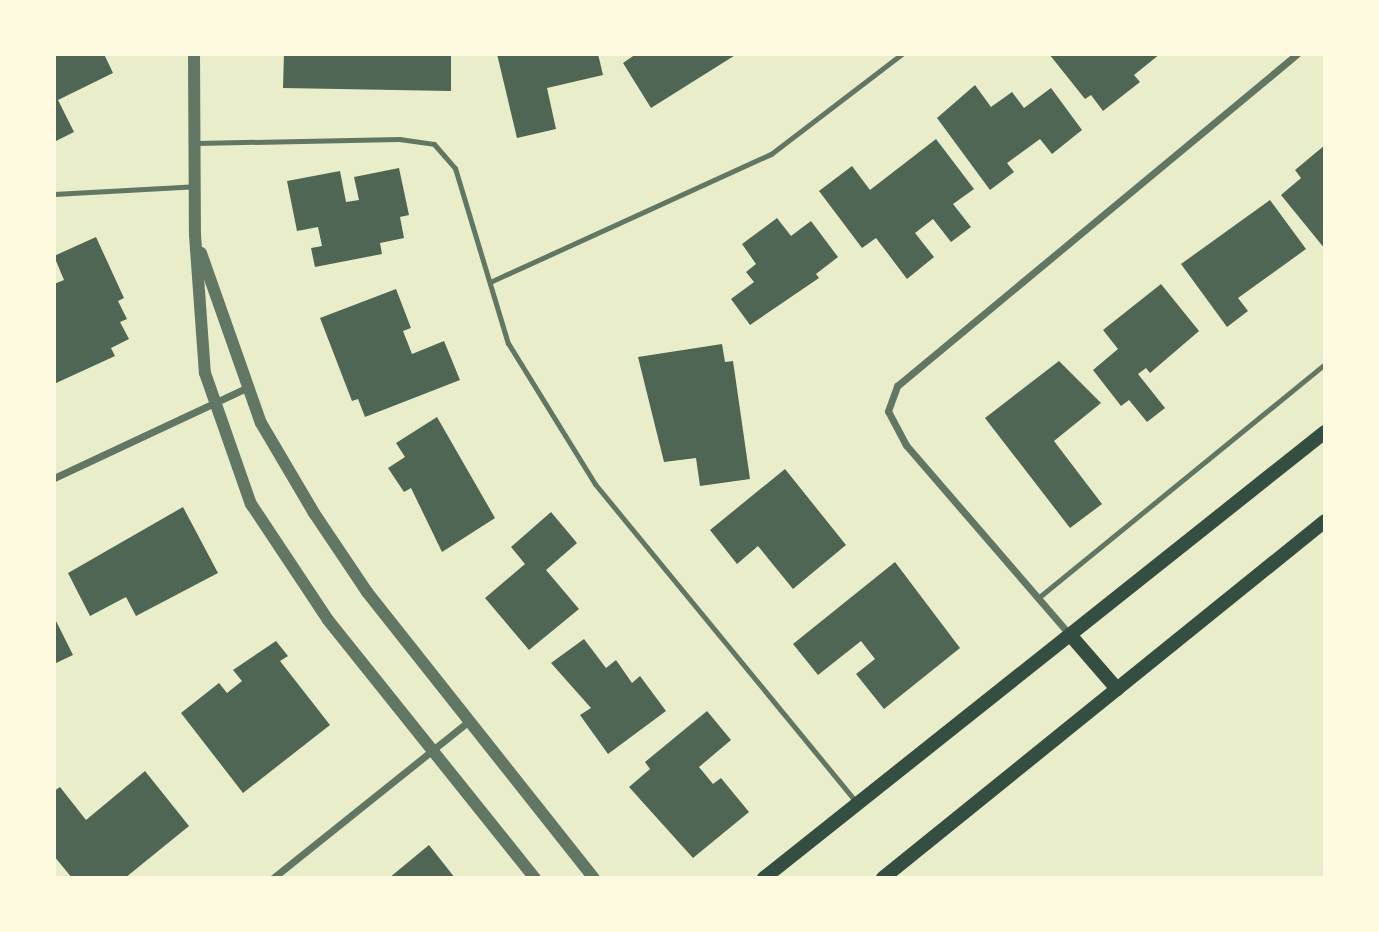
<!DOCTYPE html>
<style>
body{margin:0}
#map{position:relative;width:1379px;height:932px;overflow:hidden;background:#e9edc9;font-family:"Exo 2",sans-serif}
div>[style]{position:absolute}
.building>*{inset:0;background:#4f6655}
.service>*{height:5px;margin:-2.5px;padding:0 2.5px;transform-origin:2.5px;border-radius:2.5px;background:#617663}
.minor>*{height:7px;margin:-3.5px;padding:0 3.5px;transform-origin:3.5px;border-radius:3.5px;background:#617663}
.tertiary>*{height:12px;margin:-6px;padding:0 6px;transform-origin:6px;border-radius:6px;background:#617663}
.secondary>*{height:14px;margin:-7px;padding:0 7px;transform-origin:7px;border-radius:7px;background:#344e41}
span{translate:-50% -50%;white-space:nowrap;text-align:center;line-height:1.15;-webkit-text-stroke:6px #fefae0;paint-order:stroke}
.frame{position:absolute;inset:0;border:56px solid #fefae0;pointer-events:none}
</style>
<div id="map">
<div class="building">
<i style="clip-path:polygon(54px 54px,104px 54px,113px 73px,58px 100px,74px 132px,54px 142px)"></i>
<i style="clip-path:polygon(284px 54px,451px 54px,451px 91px,283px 88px)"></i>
<i style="clip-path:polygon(497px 54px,598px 54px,603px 75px,547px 88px,556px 129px,517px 138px)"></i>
<i style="clip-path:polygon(636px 54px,737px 54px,651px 108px,623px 63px)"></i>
<i style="clip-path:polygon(1049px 54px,1160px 54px,1134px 75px,1140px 82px,1103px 111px,1091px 95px,1085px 99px)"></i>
<i style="clip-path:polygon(975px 85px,991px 107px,1012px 92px,1024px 108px,1051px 88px,1082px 130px,1052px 154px,1040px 139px,1007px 163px,1014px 172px,990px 190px,937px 118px)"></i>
<i style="clip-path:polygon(936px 139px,974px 189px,953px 204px,971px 227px,951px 242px,933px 219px,915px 233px,934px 257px,907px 279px,876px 238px,862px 248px,819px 191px,852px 166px,870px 190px)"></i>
<i style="clip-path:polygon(1325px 145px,1325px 249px,1281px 195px,1301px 178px,1295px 170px)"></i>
<i style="clip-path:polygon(399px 168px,409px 215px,400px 217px,404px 238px,380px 243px,382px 254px,315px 267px,311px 248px,322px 246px,318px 227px,297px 231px,287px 181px,340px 171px,346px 202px,359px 200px,354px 177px)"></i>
<i style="clip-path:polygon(1270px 200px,1306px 249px,1238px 298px,1248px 311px,1227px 327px,1181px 264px)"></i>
<i style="clip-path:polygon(777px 218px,791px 236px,811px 221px,838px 257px,816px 274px,819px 278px,750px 325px,731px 299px,754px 282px,746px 272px,756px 264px,742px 244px)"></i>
<i style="clip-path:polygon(96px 237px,124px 298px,118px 301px,127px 319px,120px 322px,129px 339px,111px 348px,115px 356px,54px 384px,54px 284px,64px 280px,54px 256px)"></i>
<i style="clip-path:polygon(1161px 284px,1199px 331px,1150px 373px,1146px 368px,1138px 374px,1165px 408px,1147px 422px,1129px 400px,1121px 406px,1093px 370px,1118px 349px,1103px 330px)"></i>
<i style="clip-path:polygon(396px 289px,411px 328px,403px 331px,412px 354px,444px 341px,460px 380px,365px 417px,358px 399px,352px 401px,320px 318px)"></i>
<i style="clip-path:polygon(722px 344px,725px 362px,733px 361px,750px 479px,700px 486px,696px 458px,664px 462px,638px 357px)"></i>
<i style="clip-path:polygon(1059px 361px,1101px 403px,1054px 441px,1102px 504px,1070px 528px,985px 418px)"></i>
<i style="clip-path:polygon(437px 417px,495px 518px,442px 552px,411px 488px,404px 492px,388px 468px,405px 457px,396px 443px)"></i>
<i style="clip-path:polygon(785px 469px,846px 545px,793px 589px,758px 546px,737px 564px,710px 530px)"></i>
<i style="clip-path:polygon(183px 507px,218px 573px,136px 616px,126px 597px,90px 616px,68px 573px)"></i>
<i style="clip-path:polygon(551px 512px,577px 543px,546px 570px,579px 609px,529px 650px,485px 598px,525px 564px,511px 547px)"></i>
<i style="clip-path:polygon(895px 562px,960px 648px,884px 709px,856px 674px,875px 659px,861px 641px,818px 675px,793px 644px)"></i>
<i style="clip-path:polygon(54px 617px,73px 655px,54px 664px)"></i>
<i style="clip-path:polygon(584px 639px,606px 668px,616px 660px,632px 683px,640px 676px,666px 711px,608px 754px,580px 715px,591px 708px,551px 663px)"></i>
<i style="clip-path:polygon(276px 641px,288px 656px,280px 661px,330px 725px,243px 793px,181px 713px,219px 683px,227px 693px,242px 681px,233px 670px)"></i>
<i style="clip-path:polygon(707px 711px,731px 740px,699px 767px,713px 784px,721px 778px,749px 812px,693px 858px,629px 787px,650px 769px,645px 762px)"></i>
<i style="clip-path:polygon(145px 771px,189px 826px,125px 878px,72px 878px,54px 856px,54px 791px,60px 787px,86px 820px)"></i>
<i style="clip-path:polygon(429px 845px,455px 878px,389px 878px)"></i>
</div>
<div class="service">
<i style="left:196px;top:143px;width:203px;rotate:-1.1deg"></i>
<i style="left:399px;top:139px;width:35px;rotate:8deg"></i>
<i style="left:434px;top:144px;width:32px;rotate:49deg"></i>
<i style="left:455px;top:168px;width:183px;rotate:73.2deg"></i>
<i style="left:508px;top:343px;width:166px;rotate:58.3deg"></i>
<i style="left:595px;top:484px;width:411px;rotate:50.6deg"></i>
<i style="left:54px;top:194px;width:141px;rotate:-3.2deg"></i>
<i style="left:490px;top:282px;width:309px;rotate:-24.5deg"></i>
<i style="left:771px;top:154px;width:165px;rotate:-37.4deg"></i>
<i style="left:1038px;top:598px;width:370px;rotate:-39.2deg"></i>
</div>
<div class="minor">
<i style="left:54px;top:478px;width:214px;rotate:-25.1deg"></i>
<i style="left:1070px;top:635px;width:251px;rotate:-130.8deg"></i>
<i style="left:906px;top:445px;width:38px;rotate:-118deg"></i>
<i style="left:888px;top:411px;width:27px;rotate:-70deg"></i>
<i style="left:897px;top:386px;width:520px;rotate:-39.69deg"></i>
<i style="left:273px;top:878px;width:251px;rotate:-38.7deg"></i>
</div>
<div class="tertiary">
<i style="left:194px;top:54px;width:181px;rotate:89.7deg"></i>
<i style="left:195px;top:235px;width:138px;rotate:85.9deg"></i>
<i style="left:205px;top:373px;width:139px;rotate:70.7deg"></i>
<i style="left:251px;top:504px;width:139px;rotate:56.4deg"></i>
<i style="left:328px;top:620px;width:331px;rotate:51.3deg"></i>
<i style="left:201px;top:253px;width:180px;rotate:70.6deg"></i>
<i style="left:261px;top:423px;width:104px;rotate:59.5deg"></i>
<i style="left:314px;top:513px;width:95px;rotate:56.1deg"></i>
<i style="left:367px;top:592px;width:365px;rotate:51.6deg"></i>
</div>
<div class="secondary">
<i style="left:1072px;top:637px;width:69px;rotate:49.1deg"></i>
<i style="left:764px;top:878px;width:717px;rotate:-38.49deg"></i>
<i style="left:883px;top:878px;width:568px;rotate:-38.93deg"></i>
</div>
<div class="frame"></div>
</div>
